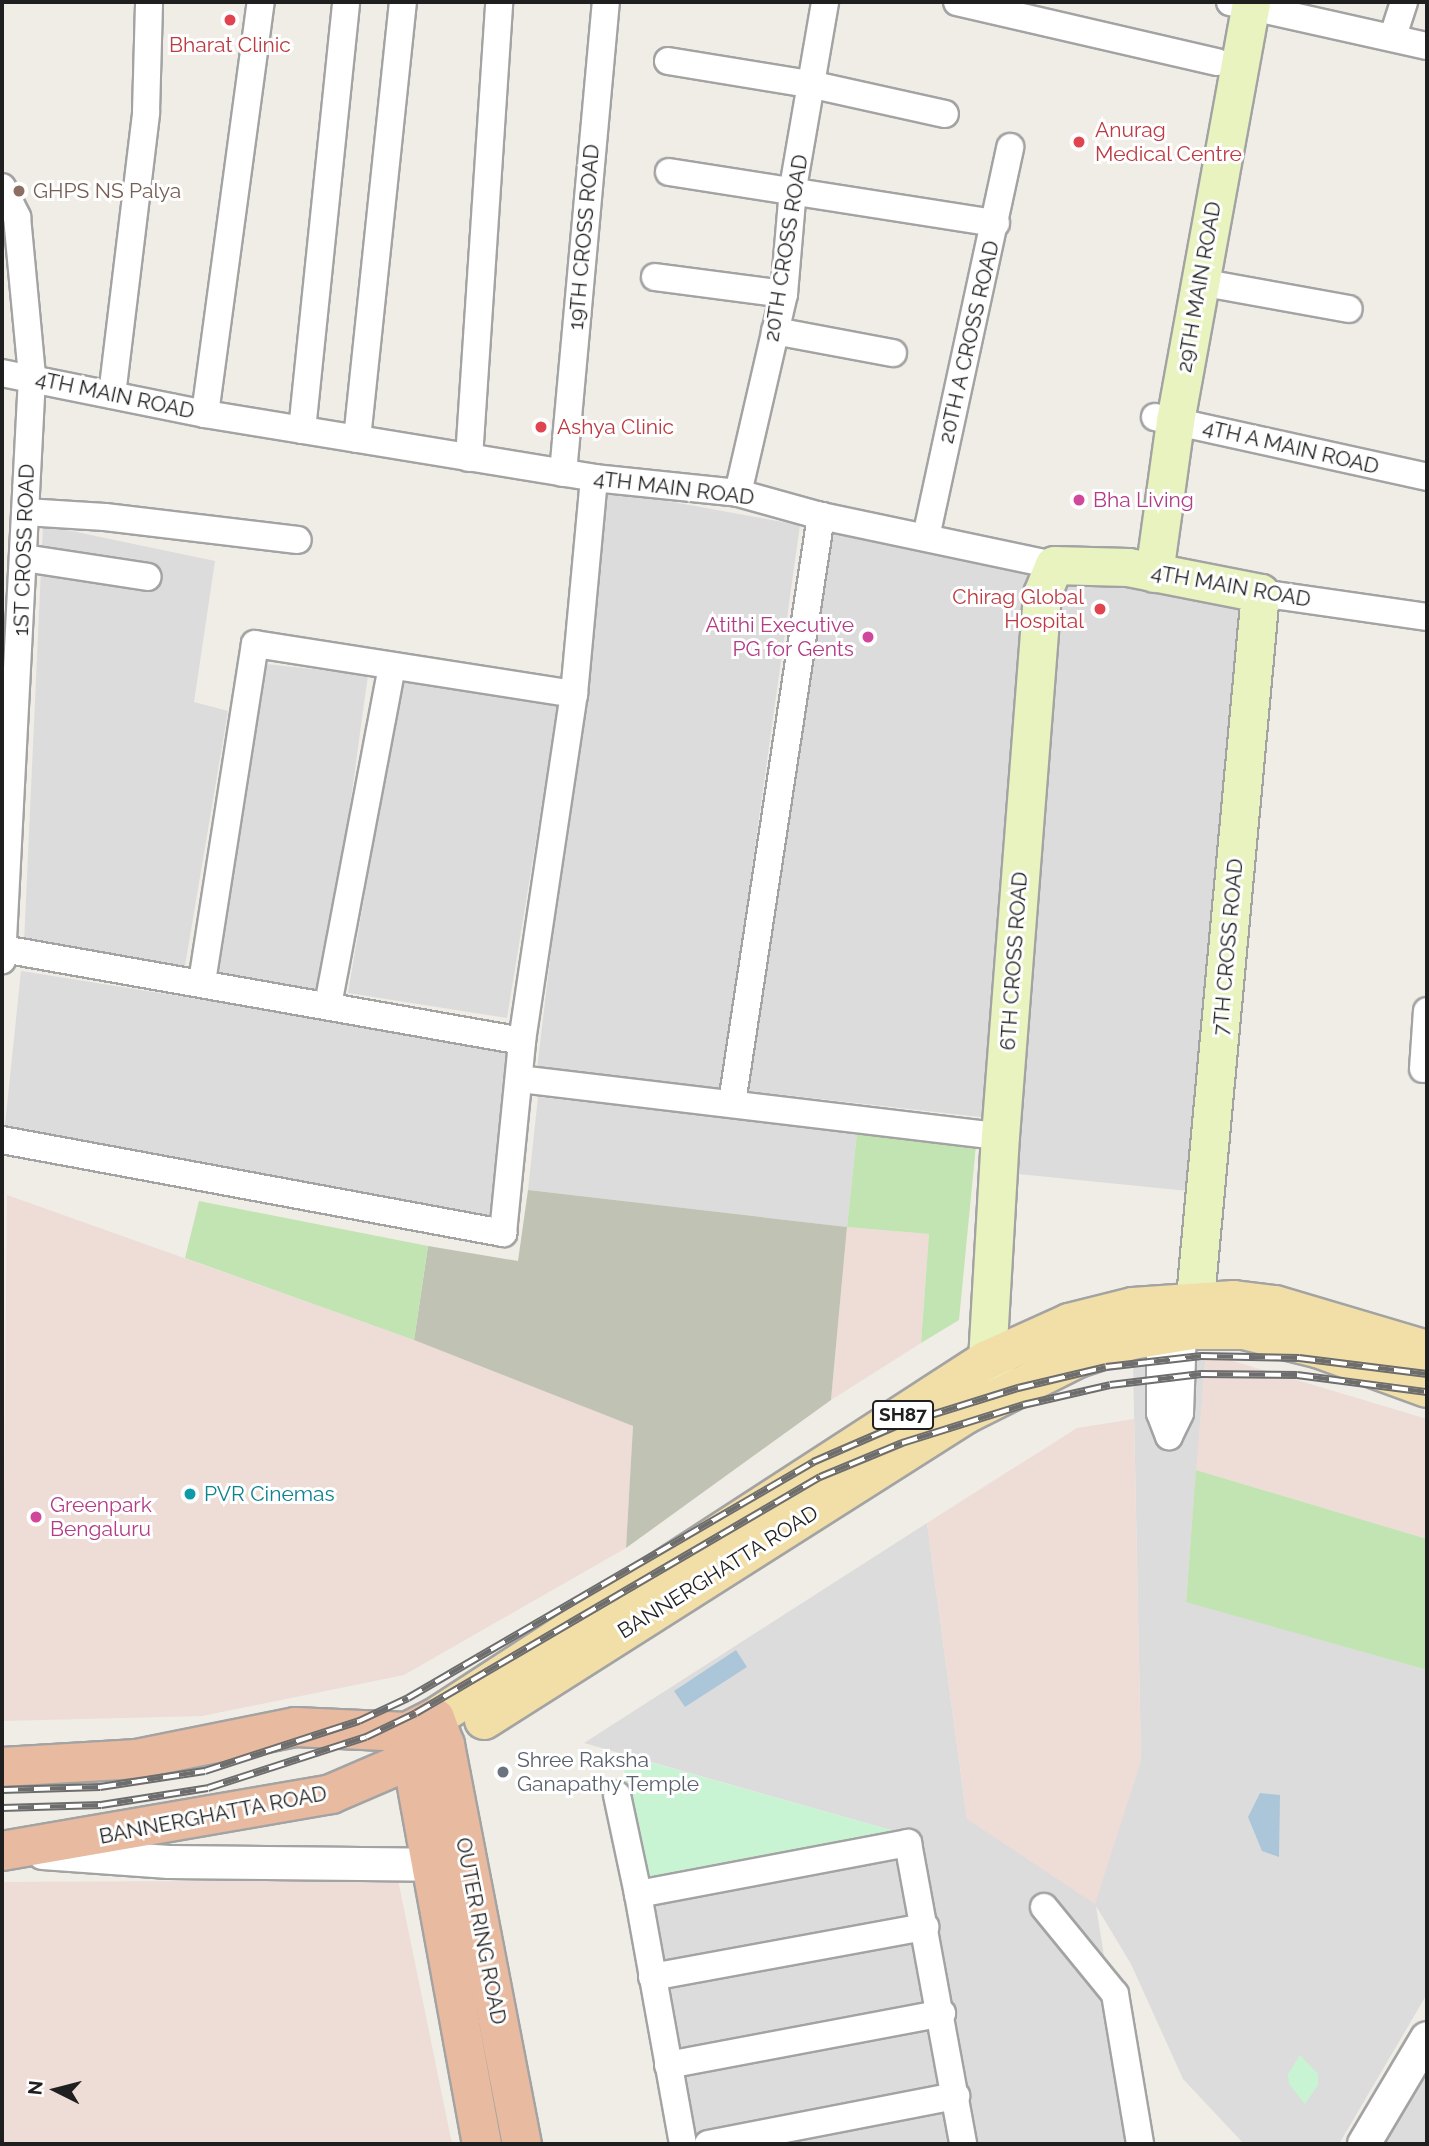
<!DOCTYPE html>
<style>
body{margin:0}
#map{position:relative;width:1429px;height:2146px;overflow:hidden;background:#efede6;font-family:Raleway,sans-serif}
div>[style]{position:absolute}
.residential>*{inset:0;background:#dddcdc}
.commercial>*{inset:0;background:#eedcd7}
.construction>*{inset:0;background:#c0c3b3}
.grass>*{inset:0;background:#c2e4b2}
.park>*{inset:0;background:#c8f4d3}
.water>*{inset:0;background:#abc6d8}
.roads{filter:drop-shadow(2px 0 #a3a3a3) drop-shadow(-2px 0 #a3a3a3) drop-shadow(0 2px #a3a3a3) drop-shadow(0 -2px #a3a3a3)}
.minor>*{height:26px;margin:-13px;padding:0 13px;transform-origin:13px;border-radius:13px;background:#fff}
.tertiary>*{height:32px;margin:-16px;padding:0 16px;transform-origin:16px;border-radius:16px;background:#fff}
.secondary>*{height:37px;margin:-18.5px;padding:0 18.5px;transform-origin:18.5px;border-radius:18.5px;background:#e8f3c0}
.primary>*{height:38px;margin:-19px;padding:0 19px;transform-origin:19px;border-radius:19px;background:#f2dfa8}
.trunk>*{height:38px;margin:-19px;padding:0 19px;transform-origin:19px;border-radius:19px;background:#e8baa0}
.rail>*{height:8px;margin-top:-4px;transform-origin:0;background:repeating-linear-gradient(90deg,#fff 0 16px,#6d6d6d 0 32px);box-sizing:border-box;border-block:2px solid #6d6d6d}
.dots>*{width:19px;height:19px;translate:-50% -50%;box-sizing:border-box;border:4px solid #fff;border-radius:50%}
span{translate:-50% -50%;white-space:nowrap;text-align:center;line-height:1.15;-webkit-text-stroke:6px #fff;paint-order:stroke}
.shield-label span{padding:2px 5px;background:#fff;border:2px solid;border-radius:5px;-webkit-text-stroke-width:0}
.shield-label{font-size:19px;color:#1f1f1f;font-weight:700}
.health-label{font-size:21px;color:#be3a42}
.left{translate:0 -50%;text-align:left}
.right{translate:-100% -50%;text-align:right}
.education-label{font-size:21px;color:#785e54}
.street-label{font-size:21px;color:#1f1f1f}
.hotel-label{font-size:21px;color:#b23c85}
.culture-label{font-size:21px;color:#0d838f}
.worship-label{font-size:21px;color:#5b616d}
.frame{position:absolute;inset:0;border:4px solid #1f1f1f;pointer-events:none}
.north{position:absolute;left:21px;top:2055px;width:70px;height:70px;-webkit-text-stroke:5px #fff;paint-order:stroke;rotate:276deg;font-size:19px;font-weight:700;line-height:28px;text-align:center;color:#1f1f1f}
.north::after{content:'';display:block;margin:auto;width:24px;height:32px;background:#1f1f1f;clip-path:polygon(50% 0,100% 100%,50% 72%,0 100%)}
</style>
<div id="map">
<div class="residential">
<i style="clip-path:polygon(606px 490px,800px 525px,721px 1090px,537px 1069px)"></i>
<i style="clip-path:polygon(43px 525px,215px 561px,194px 702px,228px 711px,185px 966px,24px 943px)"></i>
<i style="clip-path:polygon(825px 531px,1041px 568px,989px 1118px,749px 1091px)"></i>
<i style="clip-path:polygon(1062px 576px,1245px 606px,1188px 1191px,1009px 1173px)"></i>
<i style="clip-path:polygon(266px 664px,368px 675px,324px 995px,219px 973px)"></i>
<i style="clip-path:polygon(402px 674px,559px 699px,507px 1018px,348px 993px)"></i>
<i style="clip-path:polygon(21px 971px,508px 1048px,492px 1219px,5px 1125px)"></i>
<i style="clip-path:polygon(538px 1097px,857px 1132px,847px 1227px,528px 1190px)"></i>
<i style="clip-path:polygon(1206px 1353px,1186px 1601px,1427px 1670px,1427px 1994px,1339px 2144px,1244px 2144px,1183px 2079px,1131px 1964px,1096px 1906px,1134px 2144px,966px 2144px,912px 1836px,584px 1743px,927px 1523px,967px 1819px,1141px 1761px,1133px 1363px)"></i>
<i style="clip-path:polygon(899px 1847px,957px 2144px,692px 2144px,647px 1897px)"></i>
<i style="clip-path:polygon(1427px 2058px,1427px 2144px,1372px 2144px)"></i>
</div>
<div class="commercial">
<i style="clip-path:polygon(7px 1195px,414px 1340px,633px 1426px,626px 1548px,404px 1675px,202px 1716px,2px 1721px)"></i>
<i style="clip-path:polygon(847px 1227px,929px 1234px,921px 1343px,831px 1400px)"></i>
<i style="clip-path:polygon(1206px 1353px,1427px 1419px,1427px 1539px,1196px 1470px)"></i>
<i style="clip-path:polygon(1134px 1419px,1141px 1761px,1095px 1904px,967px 1819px,927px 1523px,1077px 1428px)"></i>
<i style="clip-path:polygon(398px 1880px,452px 2144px,2px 2144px,2px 1882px)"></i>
</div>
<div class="construction">
<i style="clip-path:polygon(528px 1190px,847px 1227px,831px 1400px,626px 1548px,633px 1426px,414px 1340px,428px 1246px,518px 1261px)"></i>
</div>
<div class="grass">
<i style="clip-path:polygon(857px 1132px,976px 1145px,959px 1320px,921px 1343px,929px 1234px,847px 1227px)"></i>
<i style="clip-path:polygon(199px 1201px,428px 1246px,414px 1340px,185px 1258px)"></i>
<i style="clip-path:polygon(1196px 1470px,1427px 1539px,1427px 1670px,1186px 1602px)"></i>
</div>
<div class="park">
<i style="clip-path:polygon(621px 1754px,912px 1836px,646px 1883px)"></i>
<i style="clip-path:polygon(1300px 2055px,1318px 2074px,1318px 2085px,1305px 2104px,1289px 2084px,1288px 2074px)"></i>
</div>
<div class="water">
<i style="clip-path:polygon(736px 1650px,747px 1667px,685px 1707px,674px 1691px)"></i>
<i style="clip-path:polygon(1260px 1793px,1280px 1795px,1279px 1857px,1262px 1851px,1248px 1817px)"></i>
</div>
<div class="roads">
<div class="minor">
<i style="left:957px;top:2px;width:267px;rotate:13deg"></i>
<i style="left:1230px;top:2px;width:202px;rotate:12.6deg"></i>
<i style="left:1393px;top:36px;width:36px;rotate:-72deg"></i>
<i style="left:668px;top:61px;width:148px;rotate:9.3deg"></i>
<i style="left:814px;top:85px;width:134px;rotate:12.5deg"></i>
<i style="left:669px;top:172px;width:331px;rotate:8.9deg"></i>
<i style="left:2px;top:187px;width:34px;rotate:63deg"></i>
<i style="left:17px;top:217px;width:161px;rotate:84.6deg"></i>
<i style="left:32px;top:377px;width:584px;rotate:92.95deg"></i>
<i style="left:655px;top:277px;width:130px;rotate:7.5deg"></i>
<i style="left:1200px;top:282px;width:151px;rotate:10.3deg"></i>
<i style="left:775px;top:331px;width:120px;rotate:10.6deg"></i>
<i style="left:2px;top:373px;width:207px;rotate:11.4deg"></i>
<i style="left:205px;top:414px;width:394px;rotate:9.3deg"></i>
<i style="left:594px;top:478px;width:145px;rotate:5.9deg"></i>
<i style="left:738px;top:493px;width:86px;rotate:15.5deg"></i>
<i style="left:821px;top:516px;width:238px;rotate:11.9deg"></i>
<i style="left:112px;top:395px;width:285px;rotate:-83.1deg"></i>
<i style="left:146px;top:112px;width:110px;rotate:-88.4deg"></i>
<i style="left:205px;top:414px;width:416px;rotate:-82.3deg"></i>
<i style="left:1155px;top:417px;width:279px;rotate:12.4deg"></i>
<i style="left:302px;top:430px;width:430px;rotate:-84.1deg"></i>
<i style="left:357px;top:439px;width:439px;rotate:-84deg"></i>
<i style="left:469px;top:458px;width:457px;rotate:-86.2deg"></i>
<i style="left:563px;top:473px;width:473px;rotate:-84.8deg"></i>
<i style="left:738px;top:493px;width:204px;rotate:-77deg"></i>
<i style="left:784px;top:294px;width:106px;rotate:-85.1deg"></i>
<i style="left:793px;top:188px;width:189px;rotate:-80.2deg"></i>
<i style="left:25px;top:512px;width:80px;rotate:3.6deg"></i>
<i style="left:105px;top:517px;width:194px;rotate:6.8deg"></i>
<i style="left:926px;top:537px;width:399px;rotate:-77.8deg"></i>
<i style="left:24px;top:558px;width:125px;rotate:8.7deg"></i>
<i style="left:1260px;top:593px;width:169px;rotate:8.2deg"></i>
<i style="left:3px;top:949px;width:527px;rotate:10.05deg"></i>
<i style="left:202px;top:982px;width:342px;rotate:-81.1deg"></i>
<i style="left:255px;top:644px;width:323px;rotate:8.9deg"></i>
<i style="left:328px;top:1005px;width:345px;rotate:-79.3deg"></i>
<i style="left:1423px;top:1069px;width:58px;rotate:-86.1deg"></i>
<i style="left:519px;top:1079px;width:484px;rotate:6.8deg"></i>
<i style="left:732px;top:1103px;width:594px;rotate:-81.38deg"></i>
<i style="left:2px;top:1140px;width:510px;rotate:10.52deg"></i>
<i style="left:503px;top:1233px;width:193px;rotate:-84.3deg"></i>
<i style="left:522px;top:1041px;width:351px;rotate:-81.5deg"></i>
<i style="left:574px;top:694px;width:217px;rotate:-84.7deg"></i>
<i style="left:1160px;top:1336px;width:77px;rotate:90deg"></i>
<i style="left:1160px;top:1413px;width:25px;rotate:69deg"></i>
<i style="left:1169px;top:1436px;width:25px;rotate:-64deg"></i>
<i style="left:1180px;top:1413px;width:81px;rotate:-87.9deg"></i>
<i style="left:617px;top:1795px;width:101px;rotate:78deg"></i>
<i style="left:638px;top:1894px;width:275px;rotate:-10.7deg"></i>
<i style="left:908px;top:1843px;width:306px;rotate:79.6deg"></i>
<i style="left:638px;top:1894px;width:254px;rotate:79.8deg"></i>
<i style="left:1044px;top:1907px;width:112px;rotate:50.8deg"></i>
<i style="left:1115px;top:1994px;width:152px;rotate:80.5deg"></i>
<i style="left:652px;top:1977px;width:278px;rotate:-10.4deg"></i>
<i style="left:668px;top:2065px;width:279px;rotate:-10.7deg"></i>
<i style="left:708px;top:2144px;width:253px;rotate:-11deg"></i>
</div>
<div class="tertiary">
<i style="left:43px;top:1853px;width:126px;rotate:4.1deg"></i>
<i style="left:169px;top:1862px;width:265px;rotate:0.6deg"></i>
<i style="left:1364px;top:2144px;width:123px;rotate:-59.3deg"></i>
</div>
<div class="secondary">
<i style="left:1154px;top:573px;width:153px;rotate:-82.1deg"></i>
<i style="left:1175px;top:421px;width:426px;rotate:-79.7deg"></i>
<i style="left:1002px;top:1384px;width:28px;rotate:-122deg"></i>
<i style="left:987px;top:1360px;width:224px;rotate:-86.7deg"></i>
<i style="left:1000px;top:1136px;width:544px;rotate:-85.57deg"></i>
<i style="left:1042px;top:594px;width:31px;rotate:-68deg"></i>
<i style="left:1054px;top:565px;width:74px;rotate:1.5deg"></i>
<i style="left:1128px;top:567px;width:135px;rotate:11.1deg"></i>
<i style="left:1260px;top:593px;width:740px;rotate:95.27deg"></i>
</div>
<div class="primary">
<i style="left:435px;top:1718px;width:658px;rotate:-32.97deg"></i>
<i style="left:987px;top:1360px;width:90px;rotate:-24.3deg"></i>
<i style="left:1069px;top:1323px;width:66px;rotate:-14deg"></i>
<i style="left:1133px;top:1307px;width:101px;rotate:-4deg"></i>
<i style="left:1234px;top:1300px;width:41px;rotate:7deg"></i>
<i style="left:1275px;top:1305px;width:159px;rotate:16.5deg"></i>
<i style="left:484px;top:1720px;width:571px;rotate:-32.41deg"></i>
<i style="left:966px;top:1414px;width:125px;rotate:-26.6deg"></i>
<i style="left:1078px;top:1358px;width:57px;rotate:-18.4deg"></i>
<i style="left:1132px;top:1340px;width:61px;rotate:-9.5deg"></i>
<i style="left:1192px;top:1330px;width:52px"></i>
<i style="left:1244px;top:1330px;width:75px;rotate:13.9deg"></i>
<i style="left:1317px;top:1348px;width:117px;rotate:20deg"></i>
</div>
<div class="trunk">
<i style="left:408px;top:1737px;width:414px;rotate:79.7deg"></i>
<i style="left:2px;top:1767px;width:135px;rotate:-3.4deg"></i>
<i style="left:137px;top:1759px;width:161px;rotate:-11.4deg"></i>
<i style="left:295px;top:1727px;width:112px;rotate:2.6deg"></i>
<i style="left:407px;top:1732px;width:31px;rotate:-27deg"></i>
<i style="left:435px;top:1718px;width:29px;rotate:70deg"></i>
<i style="left:445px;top:1745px;width:406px;rotate:79.1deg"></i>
<i style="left:2px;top:1851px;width:334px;rotate:-9.8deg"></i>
<i style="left:331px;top:1794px;width:124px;rotate:-23.3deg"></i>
</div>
</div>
<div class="rail">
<i style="left:2px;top:1790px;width:98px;rotate:-1.8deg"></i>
<i style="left:100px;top:1787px;width:106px;rotate:-8.7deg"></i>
<i style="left:205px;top:1771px;width:162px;rotate:-18deg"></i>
<i style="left:359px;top:1721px;width:54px;rotate:-25.1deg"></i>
<i style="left:408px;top:1698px;width:469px;rotate:-30.2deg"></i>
<i style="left:813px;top:1462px;width:90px;rotate:-23.4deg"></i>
<i style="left:896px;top:1426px;width:128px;rotate:-17.3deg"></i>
<i style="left:1018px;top:1388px;width:90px;rotate:-13.4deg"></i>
<i style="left:1106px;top:1367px;width:96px;rotate:-6.6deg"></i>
<i style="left:1201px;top:1356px;width:98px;rotate:1.2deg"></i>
<i style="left:1299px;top:1358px;width:129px;rotate:7.1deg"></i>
<i style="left:2px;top:1808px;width:99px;rotate:-1.7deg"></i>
<i style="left:101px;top:1805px;width:108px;rotate:-9deg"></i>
<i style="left:208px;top:1788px;width:166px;rotate:-17.9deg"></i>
<i style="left:366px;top:1737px;width:55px;rotate:-25.6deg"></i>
<i style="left:416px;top:1713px;width:468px;rotate:-30.3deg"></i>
<i style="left:820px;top:1477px;width:89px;rotate:-22.5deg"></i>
<i style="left:902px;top:1443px;width:127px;rotate:-17.4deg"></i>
<i style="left:1023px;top:1405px;width:89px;rotate:-12.9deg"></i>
<i style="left:1110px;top:1385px;width:92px;rotate:-6.9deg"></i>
<i style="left:1201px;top:1374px;width:96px;rotate:0.6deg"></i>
<i style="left:1297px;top:1375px;width:131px;rotate:7.5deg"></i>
</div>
<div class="dots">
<i style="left:230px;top:20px;background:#e0444e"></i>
<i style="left:1079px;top:142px;background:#e0444e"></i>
<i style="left:19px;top:191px;background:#8d6e63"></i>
<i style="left:541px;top:427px;background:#e0444e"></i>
<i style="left:1079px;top:500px;background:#d1479c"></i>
<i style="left:1100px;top:609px;background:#e0444e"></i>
<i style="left:868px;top:637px;background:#d1479c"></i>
<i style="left:190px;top:1494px;background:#0f9aa8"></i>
<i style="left:36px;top:1517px;background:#d1479c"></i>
<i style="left:503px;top:1772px;background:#6b7280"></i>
</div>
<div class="shield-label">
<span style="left:903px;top:1415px">SH87</span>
</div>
<div class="health-label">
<span style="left:230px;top:45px">Bharat Clinic</span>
<span class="left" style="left:1095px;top:142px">Anurag<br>Medical Centre</span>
<span class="left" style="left:557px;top:427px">Ashya Clinic</span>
<span class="right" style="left:1084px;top:609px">Chirag Global<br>Hospital</span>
</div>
<div class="education-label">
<span class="left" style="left:33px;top:191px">GHPS NS Palya</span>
</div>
<div class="street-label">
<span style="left:584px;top:237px;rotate:-85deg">19TH CROSS ROAD</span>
<span style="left:786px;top:248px;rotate:-81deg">20TH CROSS ROAD</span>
<span style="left:1199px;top:287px;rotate:-80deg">29TH MAIN ROAD</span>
<span style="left:969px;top:342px;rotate:-77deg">20TH A CROSS ROAD</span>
<span style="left:115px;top:395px;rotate:12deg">4TH MAIN ROAD</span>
<span style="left:1291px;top:447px;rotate:13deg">4TH A MAIN ROAD</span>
<span style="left:674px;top:488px;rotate:7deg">4TH MAIN ROAD</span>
<span style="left:24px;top:550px;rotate:-88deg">1ST CROSS ROAD</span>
<span style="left:1231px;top:586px;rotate:10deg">4TH MAIN ROAD</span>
<span style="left:1228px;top:947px;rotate:-85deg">7TH CROSS ROAD</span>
<span style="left:1014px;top:961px;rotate:-86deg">6TH CROSS ROAD</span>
<span style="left:718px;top:1572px;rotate:-32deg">BANNERGHATTA ROAD</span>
<span style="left:213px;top:1815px;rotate:-11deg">BANNERGHATTA ROAD</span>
<span style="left:481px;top:1931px;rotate:79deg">OUTER RING ROAD</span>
</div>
<div class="hotel-label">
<span class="left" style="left:1093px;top:500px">Bha Living</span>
<span class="right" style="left:854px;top:637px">Atithi Executive<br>PG for Gents</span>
<span class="left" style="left:50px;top:1517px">Greenpark<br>Bengaluru</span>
</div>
<div class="culture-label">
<span class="left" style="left:204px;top:1494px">PVR Cinemas</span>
</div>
<div class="worship-label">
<span class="left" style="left:517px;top:1772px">Shree Raksha<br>Ganapathy Temple</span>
</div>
<div class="frame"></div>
<div class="north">N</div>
</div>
